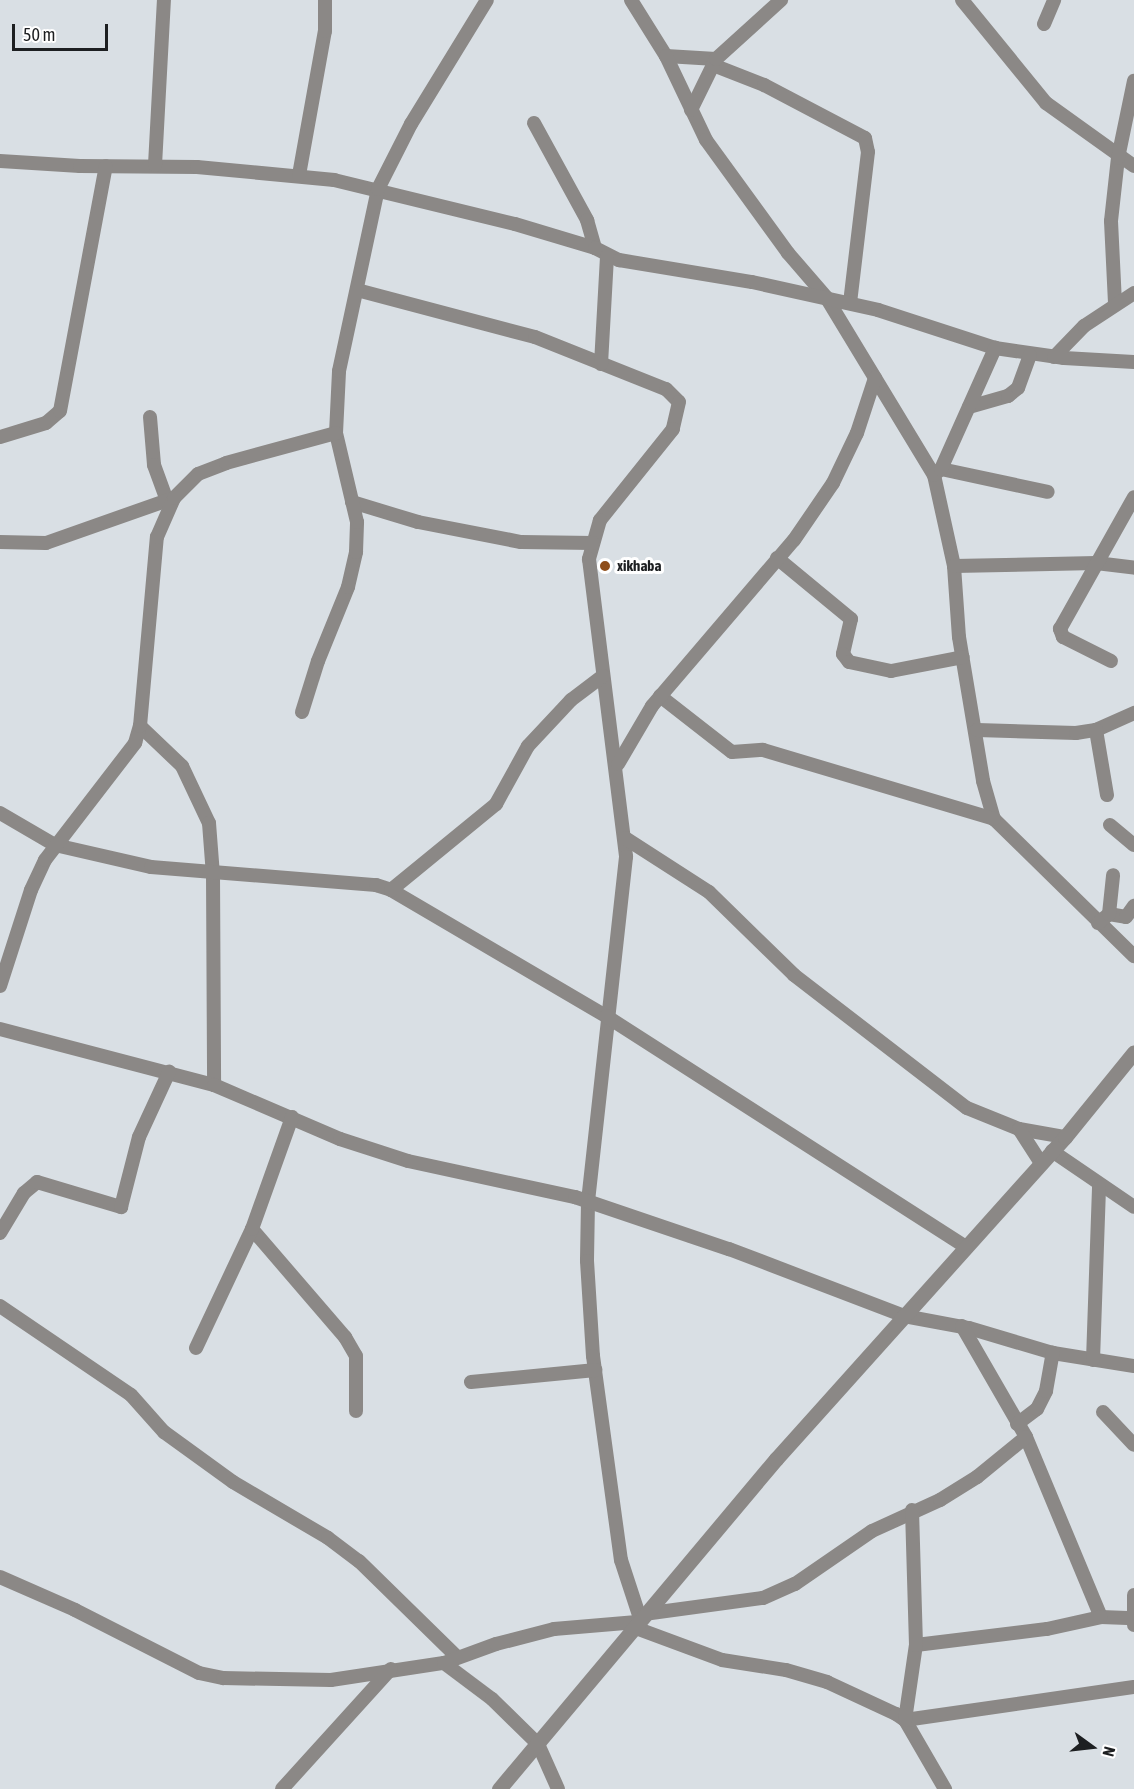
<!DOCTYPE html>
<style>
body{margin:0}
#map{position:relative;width:1134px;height:1789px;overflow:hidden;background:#d9dfe4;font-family:"Asap Condensed",sans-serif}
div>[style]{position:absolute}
.minor>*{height:14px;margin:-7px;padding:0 7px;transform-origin:7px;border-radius:7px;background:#8b8886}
.tertiary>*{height:15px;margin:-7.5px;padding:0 7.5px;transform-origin:7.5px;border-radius:7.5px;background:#8b8886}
.dots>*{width:16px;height:16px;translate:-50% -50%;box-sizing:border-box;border:3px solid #fff;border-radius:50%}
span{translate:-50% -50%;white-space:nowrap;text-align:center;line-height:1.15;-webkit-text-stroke:6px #fff;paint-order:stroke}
.poi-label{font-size:15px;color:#1d1f21;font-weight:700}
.left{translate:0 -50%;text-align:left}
.north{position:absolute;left:1062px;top:1717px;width:60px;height:60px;-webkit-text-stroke:4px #fff;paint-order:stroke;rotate:105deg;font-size:16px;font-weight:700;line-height:24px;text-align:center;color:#1d1f21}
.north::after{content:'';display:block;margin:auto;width:21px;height:27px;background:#1d1f21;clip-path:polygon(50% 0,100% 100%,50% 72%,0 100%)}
.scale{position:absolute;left:12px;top:24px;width:96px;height:27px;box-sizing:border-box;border:3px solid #1d1f21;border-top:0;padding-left:8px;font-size:18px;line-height:21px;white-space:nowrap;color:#1d1f21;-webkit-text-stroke:4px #fff;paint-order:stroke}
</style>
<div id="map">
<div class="minor">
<i style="left:631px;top:0;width:66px;rotate:58deg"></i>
<i style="left:666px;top:56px;width:50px;rotate:3.4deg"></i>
<i style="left:962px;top:0;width:133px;rotate:50.8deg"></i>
<i style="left:1046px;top:103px;width:108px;rotate:35.6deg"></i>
<i style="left:1044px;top:24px;width:26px;rotate:-67deg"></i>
<i style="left:666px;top:56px;width:93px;rotate:64.5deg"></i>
<i style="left:706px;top:140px;width:140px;rotate:54deg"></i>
<i style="left:788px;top:253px;width:58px;rotate:49.2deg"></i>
<i style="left:826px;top:297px;width:208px;rotate:58.8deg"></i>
<i style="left:934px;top:475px;width:93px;rotate:77.6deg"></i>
<i style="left:954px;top:566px;width:71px;rotate:86deg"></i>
<i style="left:959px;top:637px;width:146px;rotate:80.5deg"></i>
<i style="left:983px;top:781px;width:40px;rotate:74deg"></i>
<i style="left:994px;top:819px;width:196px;rotate:44.4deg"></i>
<i style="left:713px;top:65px;width:55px;rotate:21.4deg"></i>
<i style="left:764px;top:85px;width:114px;rotate:27.7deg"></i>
<i style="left:865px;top:138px;width:14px;rotate:78deg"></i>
<i style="left:868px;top:152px;width:152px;rotate:96.8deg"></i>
<i style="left:691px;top:110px;width:57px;rotate:-63.9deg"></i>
<i style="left:716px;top:59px;width:88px;rotate:-42.2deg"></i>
<i style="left:534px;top:123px;width:111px;rotate:61.3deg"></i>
<i style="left:587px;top:220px;width:29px;rotate:74deg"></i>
<i style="left:0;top:161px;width:80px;rotate:3.6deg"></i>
<i style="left:80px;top:166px;width:117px;rotate:0.5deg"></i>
<i style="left:197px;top:167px;width:138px;rotate:5.4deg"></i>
<i style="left:334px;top:180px;width:186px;rotate:13.7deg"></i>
<i style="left:515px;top:224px;width:84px;rotate:16.7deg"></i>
<i style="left:595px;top:248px;width:27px;rotate:27deg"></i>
<i style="left:619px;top:260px;width:135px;rotate:9.4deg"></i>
<i style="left:752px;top:282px;width:129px;rotate:12.5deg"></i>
<i style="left:878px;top:310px;width:123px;rotate:18deg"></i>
<i style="left:995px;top:348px;width:70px;rotate:8.2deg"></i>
<i style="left:1064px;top:358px;width:70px;rotate:3.3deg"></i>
<i style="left:155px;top:165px;width:165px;rotate:-86.9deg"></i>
<i style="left:299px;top:175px;width:146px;rotate:-79.8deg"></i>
<i style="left:325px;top:31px;width:31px;rotate:-90deg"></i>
<i style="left:357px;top:290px;width:184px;rotate:14.8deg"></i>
<i style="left:535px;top:337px;width:141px;rotate:21.7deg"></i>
<i style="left:666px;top:389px;width:18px;rotate:45deg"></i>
<i style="left:679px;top:402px;width:28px;rotate:103deg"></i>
<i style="left:673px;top:429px;width:117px;rotate:128.7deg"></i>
<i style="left:600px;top:520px;width:41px;rotate:105.8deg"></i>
<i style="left:589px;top:559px;width:300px;rotate:82.9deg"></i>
<i style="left:626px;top:857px;width:347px;rotate:96.3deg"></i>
<i style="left:588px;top:1202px;width:59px;rotate:91deg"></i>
<i style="left:587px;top:1261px;width:95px;rotate:86.4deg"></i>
<i style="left:593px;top:1356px;width:206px;rotate:82.2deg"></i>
<i style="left:621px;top:1560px;width:61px;rotate:71.9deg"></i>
<i style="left:1115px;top:303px;width:82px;rotate:-92.8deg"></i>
<i style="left:1111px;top:221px;width:63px;rotate:-83.7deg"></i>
<i style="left:1118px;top:158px;width:79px;rotate:-78.3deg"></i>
<i style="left:1054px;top:357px;width:43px;rotate:-45.9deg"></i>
<i style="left:1084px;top:326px;width:60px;rotate:-33.4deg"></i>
<i style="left:601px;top:364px;width:108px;rotate:-86.8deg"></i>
<i style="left:969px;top:407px;width:41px;rotate:-15.8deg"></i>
<i style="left:1008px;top:396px;width:13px;rotate:-39deg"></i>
<i style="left:1018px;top:388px;width:35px;rotate:-70deg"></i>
<i style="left:150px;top:417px;width:48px;rotate:85.2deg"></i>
<i style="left:154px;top:465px;width:38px;rotate:70deg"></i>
<i style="left:0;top:437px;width:48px;rotate:-16.9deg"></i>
<i style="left:46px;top:423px;width:18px;rotate:-41deg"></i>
<i style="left:60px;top:411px;width:249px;rotate:-79.4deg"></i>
<i style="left:941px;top:469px;width:109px;rotate:12.1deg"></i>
<i style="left:934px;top:475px;width:9px;rotate:-41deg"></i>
<i style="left:941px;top:469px;width:133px;rotate:-65.9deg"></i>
<i style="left:352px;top:502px;width:69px;rotate:16.9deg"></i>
<i style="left:418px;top:522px;width:105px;rotate:11deg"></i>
<i style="left:521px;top:542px;width:72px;rotate:0.8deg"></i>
<i style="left:0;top:542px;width:46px;rotate:1.2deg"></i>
<i style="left:46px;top:543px;width:136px;rotate:-19.4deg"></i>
<i style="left:777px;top:558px;width:96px;rotate:39.5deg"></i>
<i style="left:851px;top:619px;width:36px;rotate:103deg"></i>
<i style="left:843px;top:654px;width:10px;rotate:53deg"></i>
<i style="left:849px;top:662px;width:43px;rotate:12.1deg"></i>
<i style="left:891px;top:671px;width:73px;rotate:-11deg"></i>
<i style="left:954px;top:566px;width:142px;rotate:-1.2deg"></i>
<i style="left:1096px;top:563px;width:38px;rotate:7deg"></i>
<i style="left:1111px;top:661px;width:54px;rotate:-153.4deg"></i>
<i style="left:1063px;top:637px;width:9px;rotate:-111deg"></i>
<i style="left:1060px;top:629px;width:151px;rotate:-60.7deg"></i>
<i style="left:660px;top:696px;width:91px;rotate:37.9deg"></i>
<i style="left:732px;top:752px;width:31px;rotate:-4deg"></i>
<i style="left:763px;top:750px;width:241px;rotate:16.6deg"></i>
<i style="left:302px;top:712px;width:53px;rotate:-72.6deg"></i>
<i style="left:318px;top:661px;width:80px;rotate:-67.9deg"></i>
<i style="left:348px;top:587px;width:36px;rotate:-77deg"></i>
<i style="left:356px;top:552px;width:30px;rotate:-88deg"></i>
<i style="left:357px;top:522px;width:91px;rotate:-103.3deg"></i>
<i style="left:336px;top:433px;width:62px;rotate:-87.2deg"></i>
<i style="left:339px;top:371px;width:186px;rotate:-77.9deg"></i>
<i style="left:378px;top:189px;width:73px;rotate:-63.1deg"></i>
<i style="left:411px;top:124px;width:145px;rotate:-58.5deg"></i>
<i style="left:140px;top:726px;width:58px;rotate:43.6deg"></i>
<i style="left:182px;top:766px;width:63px;rotate:64.7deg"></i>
<i style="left:209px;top:823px;width:52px;rotate:85.6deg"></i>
<i style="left:213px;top:875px;width:210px;rotate:89.7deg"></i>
<i style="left:977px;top:730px;width:99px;rotate:1.7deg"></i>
<i style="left:1076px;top:733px;width:20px;rotate:-9deg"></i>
<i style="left:1096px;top:730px;width:42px;rotate:-24.1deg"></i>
<i style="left:1096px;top:730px;width:66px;rotate:80.4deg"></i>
<i style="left:618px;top:764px;width:67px;rotate:-59.6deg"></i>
<i style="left:652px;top:706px;width:218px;rotate:-49.5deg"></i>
<i style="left:794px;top:540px;width:69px;rotate:-55.6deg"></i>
<i style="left:833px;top:483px;width:55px;rotate:-64.4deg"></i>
<i style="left:857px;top:433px;width:58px;rotate:-71.9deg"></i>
<i style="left:0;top:813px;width:64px;rotate:30.2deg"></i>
<i style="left:55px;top:845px;width:98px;rotate:12.9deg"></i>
<i style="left:151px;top:867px;width:226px;rotate:4.6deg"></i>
<i style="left:376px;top:885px;width:16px;rotate:18deg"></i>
<i style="left:391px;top:890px;width:249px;rotate:30.4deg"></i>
<i style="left:606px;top:1016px;width:428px;rotate:32.7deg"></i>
<i style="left:1110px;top:825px;width:31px;rotate:40deg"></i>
<i style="left:625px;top:838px;width:100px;rotate:32.7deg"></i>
<i style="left:709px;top:892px;width:119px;rotate:44.3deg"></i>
<i style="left:794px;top:975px;width:218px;rotate:37.6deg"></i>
<i style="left:967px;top:1108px;width:56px;rotate:22deg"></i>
<i style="left:1019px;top:1129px;width:47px;rotate:9.9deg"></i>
<i style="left:391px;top:890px;width:136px;rotate:-39.3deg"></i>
<i style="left:496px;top:804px;width:66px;rotate:-61.1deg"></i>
<i style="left:528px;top:746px;width:63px;rotate:-46.9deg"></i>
<i style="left:571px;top:700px;width:40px;rotate:-37deg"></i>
<i style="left:1109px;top:914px;width:17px;rotate:10deg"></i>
<i style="left:1126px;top:917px;width:14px;rotate:-54deg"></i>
<i style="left:1098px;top:923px;width:14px;rotate:-39deg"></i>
<i style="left:1109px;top:914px;width:39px;rotate:-84deg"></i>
<i style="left:0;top:986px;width:101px;rotate:-72.1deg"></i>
<i style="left:31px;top:890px;width:33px;rotate:-65deg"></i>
<i style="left:45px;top:860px;width:148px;rotate:-52.4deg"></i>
<i style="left:135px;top:743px;width:18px;rotate:-74deg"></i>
<i style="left:140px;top:726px;width:190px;rotate:-84.9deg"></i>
<i style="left:157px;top:537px;width:43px;rotate:-66.4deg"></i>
<i style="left:174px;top:498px;width:34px;rotate:-45deg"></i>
<i style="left:198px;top:474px;width:30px;rotate:-21deg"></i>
<i style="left:226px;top:463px;width:114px;rotate:-15.3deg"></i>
<i style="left:0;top:1029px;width:221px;rotate:14.7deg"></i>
<i style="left:214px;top:1085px;width:137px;rotate:23.2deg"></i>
<i style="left:340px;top:1139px;width:71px;rotate:17.9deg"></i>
<i style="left:408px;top:1161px;width:171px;rotate:12.2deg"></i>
<i style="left:575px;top:1197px;width:163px;rotate:18.7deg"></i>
<i style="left:729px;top:1249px;width:187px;rotate:20.9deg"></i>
<i style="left:904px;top:1316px;width:66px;rotate:10.5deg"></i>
<i style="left:969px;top:1328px;width:88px;rotate:16.6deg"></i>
<i style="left:1053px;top:1353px;width:82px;rotate:9.1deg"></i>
<i style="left:1019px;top:1129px;width:40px;rotate:57.1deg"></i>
<i style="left:1052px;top:1151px;width:99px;rotate:34.3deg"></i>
<i style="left:252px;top:1229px;width:143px;rotate:49.3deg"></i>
<i style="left:345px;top:1337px;width:22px;rotate:60deg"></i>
<i style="left:356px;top:1356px;width:55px;rotate:90deg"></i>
<i style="left:0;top:1233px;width:47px;rotate:-59deg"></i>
<i style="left:24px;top:1193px;width:17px;rotate:-40deg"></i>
<i style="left:37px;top:1182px;width:88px;rotate:16.6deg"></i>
<i style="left:121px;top:1207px;width:72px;rotate:-75.6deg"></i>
<i style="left:139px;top:1137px;width:72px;rotate:-65.2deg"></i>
<i style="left:0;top:1306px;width:158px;rotate:34.2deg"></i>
<i style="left:131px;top:1395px;width:50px;rotate:48.3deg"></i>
<i style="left:164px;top:1432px;width:85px;rotate:35.9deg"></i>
<i style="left:233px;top:1482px;width:110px;rotate:30.5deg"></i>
<i style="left:328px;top:1538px;width:39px;rotate:37deg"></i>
<i style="left:359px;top:1561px;width:137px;rotate:44.4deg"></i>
<i style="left:962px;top:1326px;width:128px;rotate:60deg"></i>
<i style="left:1026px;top:1437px;width:195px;rotate:67.4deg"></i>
<i style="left:1101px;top:1617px;width:33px;rotate:2deg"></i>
<i style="left:196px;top:1348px;width:132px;rotate:-64.8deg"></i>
<i style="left:252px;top:1229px;width:119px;rotate:-70.3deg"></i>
<i style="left:1093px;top:1360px;width:173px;rotate:-88deg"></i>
<i style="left:471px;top:1382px;width:125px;rotate:-5.5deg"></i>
<i style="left:1103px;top:1412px;width:45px;rotate:46.8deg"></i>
<i style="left:1017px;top:1424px;width:25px;rotate:-37deg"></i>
<i style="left:1037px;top:1409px;width:20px;rotate:-63deg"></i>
<i style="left:1046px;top:1391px;width:39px;rotate:-80deg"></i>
<i style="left:0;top:1577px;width:82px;rotate:23.7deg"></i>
<i style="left:75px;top:1610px;width:139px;rotate:26.9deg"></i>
<i style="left:199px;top:1673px;width:25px;rotate:12deg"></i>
<i style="left:223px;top:1678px;width:108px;rotate:1.1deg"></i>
<i style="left:331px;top:1680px;width:114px;rotate:-8.6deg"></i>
<i style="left:444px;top:1663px;width:55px;rotate:-20.1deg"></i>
<i style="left:496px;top:1644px;width:60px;rotate:-14.5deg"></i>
<i style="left:554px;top:1629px;width:83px;rotate:-4.8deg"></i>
<i style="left:1134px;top:1595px;width:30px;rotate:90deg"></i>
<i style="left:644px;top:1614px;width:120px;rotate:-7.7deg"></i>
<i style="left:763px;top:1598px;width:35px;rotate:-24deg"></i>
<i style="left:795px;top:1584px;width:93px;rotate:-34.5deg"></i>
<i style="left:872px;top:1531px;width:75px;rotate:-24.5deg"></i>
<i style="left:940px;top:1500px;width:44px;rotate:-31.9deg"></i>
<i style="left:977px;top:1477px;width:63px;rotate:-39.2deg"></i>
<i style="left:633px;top:1627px;width:95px;rotate:20.3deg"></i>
<i style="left:722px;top:1660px;width:65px;rotate:8.9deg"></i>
<i style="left:786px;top:1670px;width:43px;rotate:16.3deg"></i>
<i style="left:827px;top:1682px;width:76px;rotate:24.9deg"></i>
<i style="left:896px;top:1714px;width:11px;rotate:34deg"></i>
<i style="left:905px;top:1720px;width:80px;rotate:59.9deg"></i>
<i style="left:916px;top:1645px;width:132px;rotate:-7deg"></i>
<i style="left:1047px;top:1629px;width:55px;rotate:-12.5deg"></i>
<i style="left:444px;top:1663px;width:60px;rotate:36.9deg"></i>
<i style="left:492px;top:1699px;width:64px;rotate:44.4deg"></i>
<i style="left:538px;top:1744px;width:49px;rotate:66deg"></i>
<i style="left:905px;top:1720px;width:231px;rotate:-8.2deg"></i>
<i style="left:905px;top:1720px;width:76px;rotate:-81.7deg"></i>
<i style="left:916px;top:1645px;width:135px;rotate:-91.7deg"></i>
<i style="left:282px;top:1789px;width:162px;rotate:-47.8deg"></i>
</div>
<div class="tertiary">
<i style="left:499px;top:1789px;width:431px;rotate:-50deg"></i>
<i style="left:776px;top:1459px;width:433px;rotate:-48.1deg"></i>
<i style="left:1065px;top:1137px;width:109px;rotate:-50.9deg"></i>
</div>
<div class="dots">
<i style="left:605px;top:566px;background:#8e4d19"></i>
</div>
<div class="poi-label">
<span class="left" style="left:617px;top:566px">xikhaba</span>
</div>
<div class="north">N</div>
<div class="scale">50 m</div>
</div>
